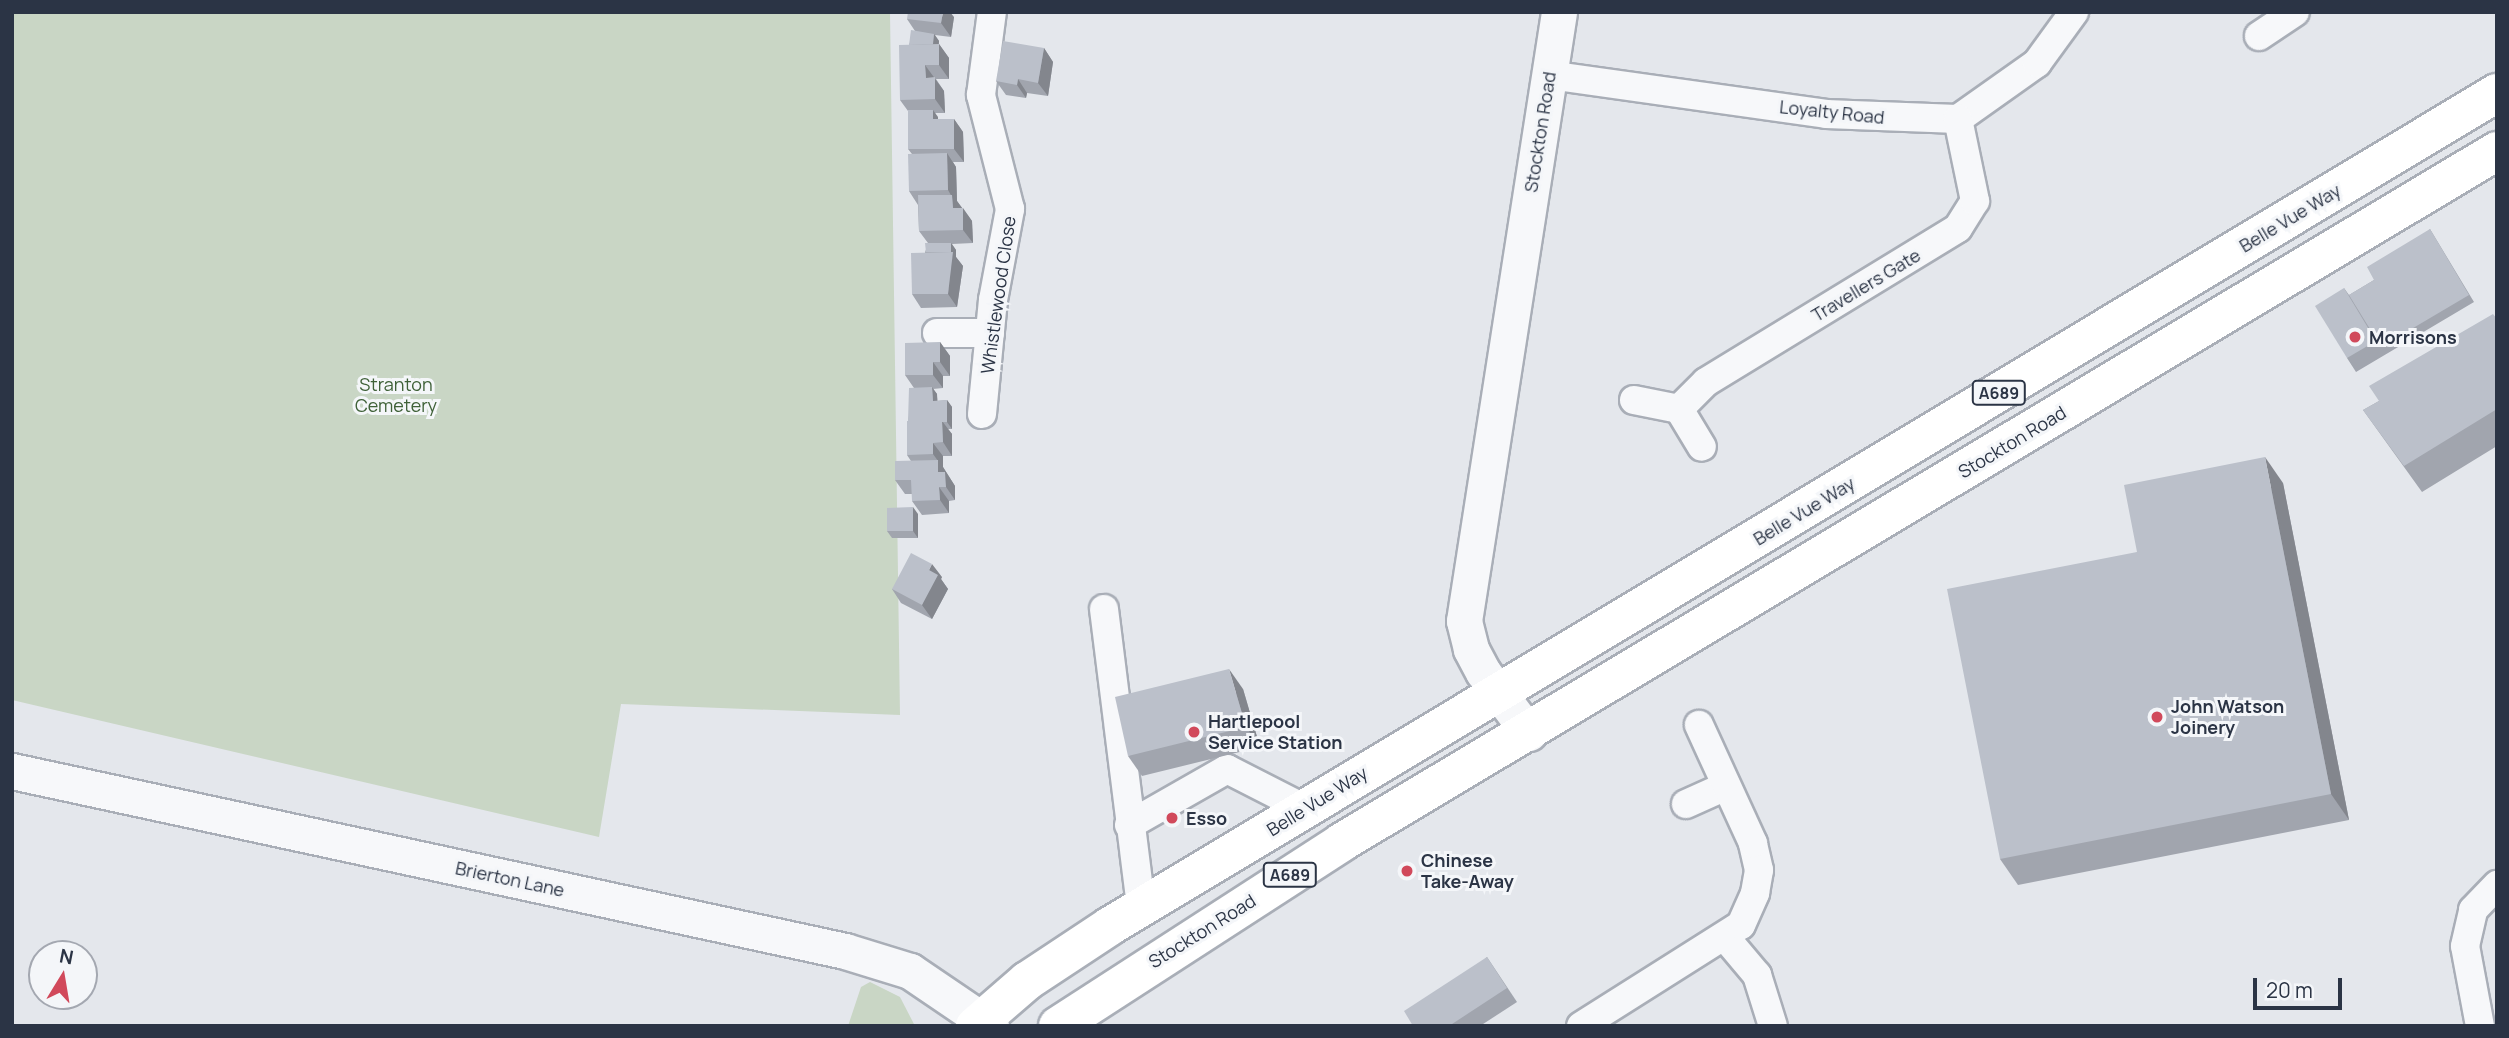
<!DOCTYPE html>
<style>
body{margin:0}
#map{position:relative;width:2509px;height:1038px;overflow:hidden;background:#e4e7ec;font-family:Manrope,sans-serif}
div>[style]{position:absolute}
.green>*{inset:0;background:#c9d6c5}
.roads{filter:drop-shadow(2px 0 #a9aeb7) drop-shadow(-2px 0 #a9aeb7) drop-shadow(0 2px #a9aeb7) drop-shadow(0 -2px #a9aeb7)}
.minor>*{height:28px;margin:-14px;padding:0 14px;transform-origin:14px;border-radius:14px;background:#f7f8fa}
.tertiary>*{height:35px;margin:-17.5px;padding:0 17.5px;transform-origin:17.5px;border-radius:17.5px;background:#f7f8fa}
.trunk>*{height:38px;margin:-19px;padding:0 19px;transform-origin:19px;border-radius:19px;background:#fff}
.wall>*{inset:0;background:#a1a5ae}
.shaded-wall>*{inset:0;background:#83868d}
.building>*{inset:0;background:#bbc0ca}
.dots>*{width:19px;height:19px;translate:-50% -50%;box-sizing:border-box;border:4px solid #f4f6f9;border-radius:50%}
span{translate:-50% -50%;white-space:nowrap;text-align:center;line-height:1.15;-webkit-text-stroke:6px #f4f6f9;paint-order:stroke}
.shield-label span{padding:2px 5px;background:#f4f6f9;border:2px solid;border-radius:5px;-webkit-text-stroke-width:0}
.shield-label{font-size:16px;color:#2b3445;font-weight:700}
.street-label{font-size:18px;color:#2b3445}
.poi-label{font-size:18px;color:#2b3445;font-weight:700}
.left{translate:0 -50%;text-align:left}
.park-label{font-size:18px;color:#3f6138}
.frame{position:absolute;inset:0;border:14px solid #2b3445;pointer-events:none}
.north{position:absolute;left:28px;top:940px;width:70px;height:70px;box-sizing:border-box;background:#f4f6f9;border:2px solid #a4a8b1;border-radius:50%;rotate:11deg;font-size:19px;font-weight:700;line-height:28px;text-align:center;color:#2b3445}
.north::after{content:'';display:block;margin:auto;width:24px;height:32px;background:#d1495b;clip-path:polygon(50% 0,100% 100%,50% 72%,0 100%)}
.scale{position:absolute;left:2253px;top:978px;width:89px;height:32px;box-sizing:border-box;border:4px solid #2b3445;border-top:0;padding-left:9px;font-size:21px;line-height:24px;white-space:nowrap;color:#2b3445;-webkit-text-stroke:5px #f4f6f9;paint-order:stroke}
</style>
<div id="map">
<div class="green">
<i style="clip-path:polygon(12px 12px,890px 12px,900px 715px,621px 704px,599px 837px,12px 700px)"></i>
<i style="clip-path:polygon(870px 982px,900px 997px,915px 1026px,848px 1026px,861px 987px)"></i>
</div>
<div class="roads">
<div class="minor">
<i style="left:2259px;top:36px;width:43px;rotate:-33.7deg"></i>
<i style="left:1549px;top:75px;width:280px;rotate:8deg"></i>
<i style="left:1826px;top:114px;width:132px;rotate:2.2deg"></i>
<i style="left:1958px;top:119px;width:97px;rotate:-35.3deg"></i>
<i style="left:2037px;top:63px;width:63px;rotate:-54deg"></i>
<i style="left:937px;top:333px;width:53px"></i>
<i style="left:1634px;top:400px;width:46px;rotate:11.3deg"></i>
<i style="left:1679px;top:409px;width:44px;rotate:58.8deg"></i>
<i style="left:1679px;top:409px;width:38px;rotate:-45deg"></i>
<i style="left:1706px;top:382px;width:295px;rotate:-31.4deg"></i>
<i style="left:1958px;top:228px;width:32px;rotate:-58deg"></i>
<i style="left:1975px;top:201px;width:84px;rotate:-101.7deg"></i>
<i style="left:982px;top:414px;width:115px;rotate:-84.5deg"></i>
<i style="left:993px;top:300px;width:93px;rotate:-79.4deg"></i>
<i style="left:1010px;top:209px;width:118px;rotate:-104.3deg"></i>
<i style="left:981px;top:95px;width:84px;rotate:-82.5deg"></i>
<i style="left:1104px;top:609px;width:301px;rotate:82.9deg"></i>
<i style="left:1686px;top:804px;width:44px;rotate:-24.2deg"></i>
<i style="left:1129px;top:825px;width:113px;rotate:-29.7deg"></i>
<i style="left:1227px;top:769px;width:88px;rotate:27.1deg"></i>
<i style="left:1725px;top:937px;width:50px;rotate:49.9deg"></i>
<i style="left:1757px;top:975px;width:53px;rotate:72.6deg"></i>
<i style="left:1581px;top:1026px;width:189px;rotate:-32.3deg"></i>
<i style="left:1741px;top:925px;width:35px;rotate:-66deg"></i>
<i style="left:1755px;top:893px;width:23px;rotate:-80deg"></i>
<i style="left:1759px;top:870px;width:28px;rotate:-103deg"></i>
<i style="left:1753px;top:843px;width:130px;rotate:-114.6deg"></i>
<i style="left:2480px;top:1026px;width:81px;rotate:-100.6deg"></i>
<i style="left:2465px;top:946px;width:37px;rotate:-77deg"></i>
<i style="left:2473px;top:910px;width:35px;rotate:-46deg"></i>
</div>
<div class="tertiary">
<i style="left:1529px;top:733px;width:76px;rotate:-127deg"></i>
<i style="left:1483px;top:672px;width:26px;rotate:-118deg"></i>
<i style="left:1471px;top:649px;width:29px;rotate:-104deg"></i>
<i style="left:1464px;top:621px;width:616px;rotate:-81.13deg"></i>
<i style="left:12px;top:771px;width:852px;rotate:12.19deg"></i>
<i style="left:845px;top:951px;width:68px;rotate:17.1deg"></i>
<i style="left:910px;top:971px;width:98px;rotate:34.2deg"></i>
</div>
<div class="trunk">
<i style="left:975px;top:1026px;width:69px;rotate:-40.9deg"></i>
<i style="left:1027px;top:981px;width:100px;rotate:-33.5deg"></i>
<i style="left:1110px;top:926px;width:1618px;rotate:-30.99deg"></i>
<i style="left:1058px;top:1026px;width:338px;rotate:-32.9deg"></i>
<i style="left:1342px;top:842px;width:1346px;rotate:-30.89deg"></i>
</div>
</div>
<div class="wall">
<i style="clip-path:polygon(954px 17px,951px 37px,935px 35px,939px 41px,939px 44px,949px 58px,949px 79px,936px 79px,944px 91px,945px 113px,935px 113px,938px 119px,954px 119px,963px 132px,964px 162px,953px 162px,956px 167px,957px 201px,972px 221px,973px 243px,952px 244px,956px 250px,956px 257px,963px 266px,957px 307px,921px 308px,912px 294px,928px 243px,919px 231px,918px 205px,909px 191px,912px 154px,908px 149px,908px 111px,900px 100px,909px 45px,915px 31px,907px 19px)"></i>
<i style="clip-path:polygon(1044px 48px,1053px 62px,1048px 96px,1027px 93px,1026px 98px,1006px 95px,996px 81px)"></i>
<i style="clip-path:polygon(2430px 229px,2474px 302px,2356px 372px,2347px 358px,2344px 288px,2349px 295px,2374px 280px)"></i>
<i style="clip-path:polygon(2497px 319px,2497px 446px,2422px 492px,2363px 410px,2379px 401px)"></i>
<i style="clip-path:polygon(940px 342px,950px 356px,950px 376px,943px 376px,943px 388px,933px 389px,937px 394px,937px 401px,947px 400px,952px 407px,952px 429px,948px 429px,952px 434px,952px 456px,943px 456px,943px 467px,955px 486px,955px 500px,949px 501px,949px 513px,922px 515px,912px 501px,912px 494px,905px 494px,895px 480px,911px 461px,907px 455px,908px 421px,914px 388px,905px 375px)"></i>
<i style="clip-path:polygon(2283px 483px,2349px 820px,2018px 885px,2000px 859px,2137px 552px)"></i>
<i style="clip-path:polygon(918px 514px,918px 538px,892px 538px,887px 531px)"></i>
<i style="clip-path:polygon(942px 577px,941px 579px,948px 589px,932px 619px,901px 603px,892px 589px)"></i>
<i style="clip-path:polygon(1243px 689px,1260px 747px,1142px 776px,1128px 756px)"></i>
<i style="clip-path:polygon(1487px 957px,1517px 1002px,1480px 1026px,1413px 1026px)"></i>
</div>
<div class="shaded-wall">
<i style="clip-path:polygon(943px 12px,950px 12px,954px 17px,951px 37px,941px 23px)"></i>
<i style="clip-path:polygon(934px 34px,939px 41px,937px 56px,932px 49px)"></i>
<i style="clip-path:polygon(939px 44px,949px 58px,949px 79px,939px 65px)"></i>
<i style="clip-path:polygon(1044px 48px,1053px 62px,1048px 96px,1038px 83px)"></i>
<i style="clip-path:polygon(925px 65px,944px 91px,945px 113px,935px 99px,926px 78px)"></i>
<i style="clip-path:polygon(1018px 79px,1027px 93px,1026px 98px,1017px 85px)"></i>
<i style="clip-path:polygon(933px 110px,938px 117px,938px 133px,933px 126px)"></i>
<i style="clip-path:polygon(954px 119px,963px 132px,964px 162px,954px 149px)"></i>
<i style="clip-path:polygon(947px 153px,956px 167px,957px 201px,962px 208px,953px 208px,952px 197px,948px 190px)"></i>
<i style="clip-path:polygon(963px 208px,972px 221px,973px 243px,963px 230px)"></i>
<i style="clip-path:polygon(951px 243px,956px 250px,956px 257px,963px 266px,957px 307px,948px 294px)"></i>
<i style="clip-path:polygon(940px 342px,950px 356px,950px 376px,940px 362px)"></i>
<i style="clip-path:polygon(933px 362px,943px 376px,943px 388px,933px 375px)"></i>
<i style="clip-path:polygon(932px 387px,937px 394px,938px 408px,933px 401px)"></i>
<i style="clip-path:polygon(947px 400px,952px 407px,952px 429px,947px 422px)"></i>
<i style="clip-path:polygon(942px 421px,952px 434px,952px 456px,943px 442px)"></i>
<i style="clip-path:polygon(933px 443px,943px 456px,943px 467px,955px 486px,955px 500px,946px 487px,938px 472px,938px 461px,933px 454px)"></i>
<i style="clip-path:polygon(2265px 457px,2283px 483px,2349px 820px,2331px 794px)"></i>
<i style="clip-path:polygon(939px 487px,949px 501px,949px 513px,940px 500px)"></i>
<i style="clip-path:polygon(913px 507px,918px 514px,918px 538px,913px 531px)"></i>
<i style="clip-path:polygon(932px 564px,942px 577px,941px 579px,948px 589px,932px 619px,922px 605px,929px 570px)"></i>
<i style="clip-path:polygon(1229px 669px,1243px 689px,1260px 747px,1246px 727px)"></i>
</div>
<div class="building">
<i style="clip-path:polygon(908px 12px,943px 12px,941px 23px,907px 19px)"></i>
<i style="clip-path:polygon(911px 30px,934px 34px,933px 44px,909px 45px)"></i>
<i style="clip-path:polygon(1003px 41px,1044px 48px,1038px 83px,1018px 79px,1017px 85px,996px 81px)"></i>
<i style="clip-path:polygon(939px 44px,939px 65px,925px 65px,926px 78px,935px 77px,935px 99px,900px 100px,899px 45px)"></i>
<i style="clip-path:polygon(908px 110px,933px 110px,933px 119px,908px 119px)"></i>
<i style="clip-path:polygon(908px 119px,954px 119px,954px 149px,908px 149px)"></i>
<i style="clip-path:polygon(947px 153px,948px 190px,909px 191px,908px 154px)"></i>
<i style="clip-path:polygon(918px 195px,952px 195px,953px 208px,963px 208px,963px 230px,919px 231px)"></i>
<i style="clip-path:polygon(2430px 229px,2469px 295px,2381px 347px,2349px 295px,2374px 280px,2367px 267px)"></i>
<i style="clip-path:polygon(925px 243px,951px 243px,951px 252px,926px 252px)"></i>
<i style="clip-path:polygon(953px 252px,948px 294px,912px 294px,911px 253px)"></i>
<i style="clip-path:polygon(2344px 288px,2376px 341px,2347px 358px,2315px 306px)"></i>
<i style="clip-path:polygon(2493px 314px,2497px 319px,2497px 409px,2404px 466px,2363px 410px,2379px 401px,2369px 386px)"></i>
<i style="clip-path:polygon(940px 342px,940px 362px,933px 362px,933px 375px,905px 375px,905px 343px)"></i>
<i style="clip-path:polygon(932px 387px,933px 401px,947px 400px,947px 422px,942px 422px,942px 421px,908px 421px,909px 388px)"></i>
<i style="clip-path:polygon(907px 421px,942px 421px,943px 442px,933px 443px,933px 454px,907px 455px)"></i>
<i style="clip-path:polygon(2265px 457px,2331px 794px,2000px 859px,1947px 589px,2137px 552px,2124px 485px)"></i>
<i style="clip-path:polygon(938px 460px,938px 472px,945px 472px,946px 487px,939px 487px,940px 500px,912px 501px,911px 480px,895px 480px,895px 461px)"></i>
<i style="clip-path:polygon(913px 507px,913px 531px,887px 531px,887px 508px)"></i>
<i style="clip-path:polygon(911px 553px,932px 564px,929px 570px,938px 575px,922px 605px,892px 589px)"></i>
<i style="clip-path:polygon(1229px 669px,1246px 727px,1128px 756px,1115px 697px)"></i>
<i style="clip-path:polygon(1487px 957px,1507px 988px,1449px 1026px,1413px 1026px,1404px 1011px)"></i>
</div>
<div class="dots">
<i style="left:2355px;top:337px;background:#d1495b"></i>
<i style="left:2157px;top:717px;background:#d1495b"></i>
<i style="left:1194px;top:732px;background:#d1495b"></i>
<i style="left:1172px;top:818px;background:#d1495b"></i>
<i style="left:1407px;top:871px;background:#d1495b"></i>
</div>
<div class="shield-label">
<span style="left:1999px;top:393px">A689</span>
<span style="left:1290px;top:875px">A689</span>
</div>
<div class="street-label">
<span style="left:1832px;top:112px;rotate:6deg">Loyalty Road</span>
<span style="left:1540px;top:132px;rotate:-81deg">Stockton Road</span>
<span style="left:2290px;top:218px;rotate:-31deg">Belle Vue Way</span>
<span style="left:1866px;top:285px;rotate:-31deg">Travellers Gate</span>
<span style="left:998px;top:295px;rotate:-82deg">Whistlewood Close</span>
<span style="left:2012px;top:442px;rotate:-31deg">Stockton Road</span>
<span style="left:1804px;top:511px;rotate:-31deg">Belle Vue Way</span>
<span style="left:1317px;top:801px;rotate:-32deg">Belle Vue Way</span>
<span style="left:510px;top:879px;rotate:12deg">Brierton Lane</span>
<span style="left:1202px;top:931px;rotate:-32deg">Stockton Road</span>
</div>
<div class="poi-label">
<span class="left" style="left:2369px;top:337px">Morrisons</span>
<span class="left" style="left:2171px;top:717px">John Watson<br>Joinery</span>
<span class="left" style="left:1208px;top:732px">Hartlepool<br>Service Station</span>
<span class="left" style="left:1186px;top:818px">Esso</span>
<span class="left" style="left:1421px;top:871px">Chinese<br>Take-Away</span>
</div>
<div class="park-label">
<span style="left:396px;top:395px">Stranton<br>Cemetery</span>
</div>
<div class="frame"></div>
<div class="north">N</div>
<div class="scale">20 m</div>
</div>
